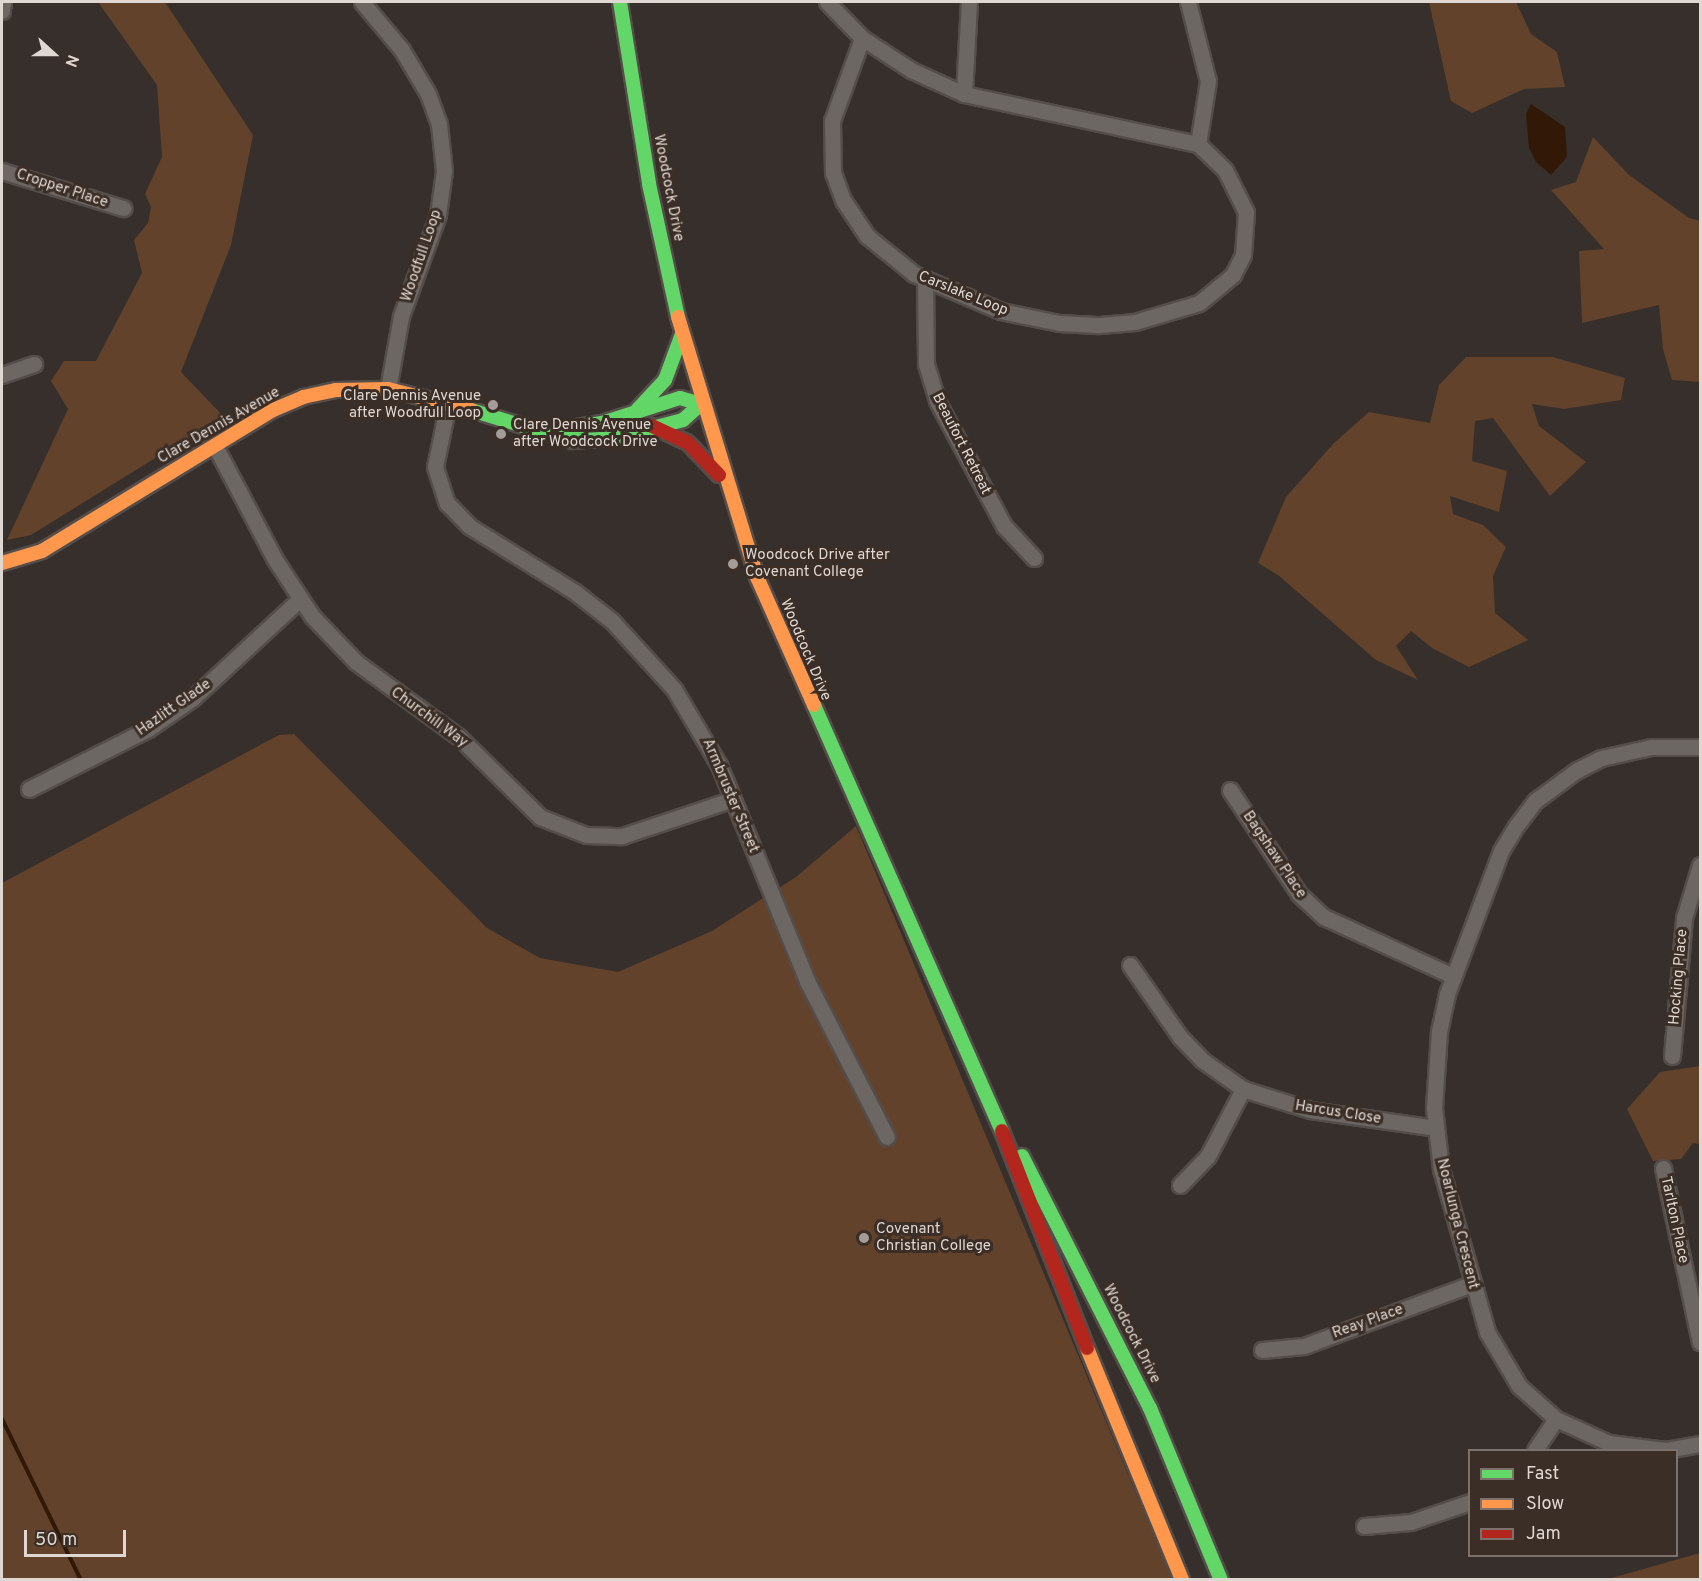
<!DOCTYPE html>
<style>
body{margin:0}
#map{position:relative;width:1702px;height:1581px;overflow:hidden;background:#362f2b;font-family:Overpass,sans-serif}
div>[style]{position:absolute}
.green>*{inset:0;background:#62422b}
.water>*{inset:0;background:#321907}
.stream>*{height:4px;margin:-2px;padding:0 2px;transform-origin:2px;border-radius:2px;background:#321907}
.roads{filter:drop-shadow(2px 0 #544d4a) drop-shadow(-2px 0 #544d4a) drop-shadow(0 2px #544d4a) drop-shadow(0 -2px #544d4a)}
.street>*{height:15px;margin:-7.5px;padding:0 7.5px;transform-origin:7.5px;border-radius:7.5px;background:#6d6763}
.fast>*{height:14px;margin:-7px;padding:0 7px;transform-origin:7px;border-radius:7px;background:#63d668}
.slow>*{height:14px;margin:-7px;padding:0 7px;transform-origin:7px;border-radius:7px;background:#ff974d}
.jam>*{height:14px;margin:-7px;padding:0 7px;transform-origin:7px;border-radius:7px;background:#b3261e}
.dots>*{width:16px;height:16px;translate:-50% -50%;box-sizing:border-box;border:3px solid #3b2e26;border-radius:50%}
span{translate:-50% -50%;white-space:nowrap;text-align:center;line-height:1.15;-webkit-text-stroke:6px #3b2e26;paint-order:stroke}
.street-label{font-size:15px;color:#dfd7d2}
.poi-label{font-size:15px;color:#dfd7d2}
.right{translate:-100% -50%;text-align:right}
.left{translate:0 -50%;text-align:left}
.frame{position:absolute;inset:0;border:3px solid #dfd7d2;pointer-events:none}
.legend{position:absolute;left:1468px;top:1449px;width:210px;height:108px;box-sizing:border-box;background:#3b2e26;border:2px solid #7d726b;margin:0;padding:8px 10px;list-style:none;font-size:18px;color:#dfd7d2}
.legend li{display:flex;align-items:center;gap:12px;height:30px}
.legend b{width:30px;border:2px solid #7d726b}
.north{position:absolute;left:24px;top:24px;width:60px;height:60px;-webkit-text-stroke:4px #3b2e26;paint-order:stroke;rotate:111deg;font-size:16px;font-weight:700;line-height:24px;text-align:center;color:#dfd7d2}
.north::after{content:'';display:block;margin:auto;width:21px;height:27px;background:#dfd7d2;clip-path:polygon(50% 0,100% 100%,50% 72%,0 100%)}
.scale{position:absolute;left:24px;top:1530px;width:102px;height:27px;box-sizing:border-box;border:3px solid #dfd7d2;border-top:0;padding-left:8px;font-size:18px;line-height:21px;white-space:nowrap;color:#dfd7d2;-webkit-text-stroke:4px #3b2e26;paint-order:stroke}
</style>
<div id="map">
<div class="green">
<i style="clip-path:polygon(98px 2px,165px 2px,253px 135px,231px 245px,181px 372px,223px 416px,31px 535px,7px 540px,68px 409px,51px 381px,64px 361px,96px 361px,142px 273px,134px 240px,148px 223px,151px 207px,145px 194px,162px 157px,157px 85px)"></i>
<i style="clip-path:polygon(1429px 2px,1516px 2px,1531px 34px,1557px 52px,1565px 87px,1524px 89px,1472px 113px,1451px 101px)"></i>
<i style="clip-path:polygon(1593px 137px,1629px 175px,1689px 218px,1700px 221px,1700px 382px,1672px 380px,1663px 349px,1659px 305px,1582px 323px,1579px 251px,1604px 249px,1551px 190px,1576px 182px)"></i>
<i style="clip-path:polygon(1466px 357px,1553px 357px,1625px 378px,1621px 400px,1564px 409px,1532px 404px,1539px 426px,1586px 462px,1550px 496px,1493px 418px,1475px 421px,1472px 461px,1507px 471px,1499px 512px,1450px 496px,1453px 514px,1483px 525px,1506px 547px,1493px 576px,1495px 613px,1528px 640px,1469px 667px,1432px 648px,1411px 631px,1396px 646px,1418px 680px,1376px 660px,1278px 575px,1258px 563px,1286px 497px,1334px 443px,1369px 412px,1430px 423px,1439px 385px)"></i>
<i style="clip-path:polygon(294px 734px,487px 928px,540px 958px,618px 972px,712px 931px,796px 877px,856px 826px,1172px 1579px,2px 1580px,2px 883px,279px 735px)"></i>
<i style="clip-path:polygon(1700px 1066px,1700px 1144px,1693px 1143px,1681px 1159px,1653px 1161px,1627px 1109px,1660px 1072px)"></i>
<i style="clip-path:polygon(1700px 1553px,1700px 1579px,1608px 1579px)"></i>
</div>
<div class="water">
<i style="clip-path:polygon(1531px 104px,1565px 127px,1567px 157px,1551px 175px,1536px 162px,1529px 148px,1526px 114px)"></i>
</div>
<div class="stream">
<i style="left:2px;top:1419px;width:179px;rotate:63.9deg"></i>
</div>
<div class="roads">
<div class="street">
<i style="left:362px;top:2px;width:62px;rotate:50.2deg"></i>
<i style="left:402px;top:50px;width:51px;rotate:59.4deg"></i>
<i style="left:428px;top:94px;width:32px;rotate:70deg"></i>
<i style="left:439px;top:124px;width:47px;rotate:83.9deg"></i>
<i style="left:444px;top:171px;width:44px;rotate:97.8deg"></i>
<i style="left:438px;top:215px;width:108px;rotate:110.1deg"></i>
<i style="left:401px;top:316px;width:74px;rotate:100.1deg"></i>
<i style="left:827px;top:2px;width:50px;rotate:45.8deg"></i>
<i style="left:862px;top:38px;width:59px;rotate:33.1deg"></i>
<i style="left:911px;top:70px;width:58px;rotate:24.4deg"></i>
<i style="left:964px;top:94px;width:239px;rotate:12.1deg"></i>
<i style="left:1198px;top:144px;width:37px;rotate:44deg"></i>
<i style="left:1225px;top:170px;width:47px;rotate:63.4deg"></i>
<i style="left:1246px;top:212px;width:43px;rotate:94deg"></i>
<i style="left:1243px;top:255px;width:22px;rotate:117deg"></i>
<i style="left:1233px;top:275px;width:44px;rotate:140.5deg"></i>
<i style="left:1199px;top:303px;width:67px;rotate:163.5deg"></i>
<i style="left:1135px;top:322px;width:38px;rotate:175deg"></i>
<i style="left:1097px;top:325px;width:38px;rotate:-177deg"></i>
<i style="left:1059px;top:323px;width:59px;rotate:-168.3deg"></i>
<i style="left:1001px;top:311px;width:95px;rotate:-157deg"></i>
<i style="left:914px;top:274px;width:60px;rotate:-141deg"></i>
<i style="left:867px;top:236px;width:43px;rotate:-123.7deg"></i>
<i style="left:843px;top:200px;width:29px;rotate:-110deg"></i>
<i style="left:833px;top:173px;width:52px;rotate:-91.1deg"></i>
<i style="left:832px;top:121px;width:88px;rotate:-70.1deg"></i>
<i style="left:1188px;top:2px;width:81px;rotate:75.8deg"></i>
<i style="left:1208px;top:81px;width:64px;rotate:99deg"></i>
<i style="left:2px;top:11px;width:9px;rotate:-84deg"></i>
<i style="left:964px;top:94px;width:92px;rotate:-86.9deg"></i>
<i style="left:2px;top:171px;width:127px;rotate:17deg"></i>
<i style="left:925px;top:279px;width:85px;rotate:89.3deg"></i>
<i style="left:926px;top:364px;width:39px;rotate:73deg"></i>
<i style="left:937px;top:401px;width:142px;rotate:61.8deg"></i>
<i style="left:1004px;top:526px;width:44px;rotate:46.8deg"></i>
<i style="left:2px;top:375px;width:34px;rotate:-19deg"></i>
<i style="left:448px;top:404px;width:64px;rotate:101.7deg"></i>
<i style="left:435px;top:467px;width:38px;rotate:72deg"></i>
<i style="left:447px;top:503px;width:32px;rotate:46deg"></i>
<i style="left:469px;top:526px;width:125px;rotate:31.9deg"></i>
<i style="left:575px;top:592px;width:47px;rotate:38.1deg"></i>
<i style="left:612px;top:621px;width:92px;rotate:47.6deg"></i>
<i style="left:674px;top:689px;width:88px;rotate:59.4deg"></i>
<i style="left:719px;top:765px;width:233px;rotate:67.8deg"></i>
<i style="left:807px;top:981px;width:175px;rotate:62.9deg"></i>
<i style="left:215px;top:446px;width:130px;rotate:62.1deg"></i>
<i style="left:276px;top:561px;width:66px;rotate:56.8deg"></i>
<i style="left:312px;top:616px;width:64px;rotate:46.3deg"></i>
<i style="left:356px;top:662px;width:127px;rotate:36.1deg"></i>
<i style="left:459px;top:737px;width:114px;rotate:44.6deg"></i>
<i style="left:540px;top:817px;width:49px;rotate:21.4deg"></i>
<i style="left:586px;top:835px;width:36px;rotate:2deg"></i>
<i style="left:622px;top:836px;width:117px;rotate:-18.4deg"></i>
<i style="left:1700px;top:747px;width:49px;rotate:180deg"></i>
<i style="left:1651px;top:747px;width:51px;rotate:167.6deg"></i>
<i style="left:1601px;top:758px;width:27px;rotate:153deg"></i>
<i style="left:1577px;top:770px;width:52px;rotate:143.6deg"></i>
<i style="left:1535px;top:801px;width:31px;rotate:127deg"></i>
<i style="left:1516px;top:826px;width:29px;rotate:121deg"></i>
<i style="left:1501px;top:851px;width:153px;rotate:110.7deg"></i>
<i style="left:1447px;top:994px;width:38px;rotate:102deg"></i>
<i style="left:1439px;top:1031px;width:77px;rotate:93.7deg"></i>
<i style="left:1434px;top:1108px;width:61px;rotate:83.5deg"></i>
<i style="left:1441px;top:1169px;width:169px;rotate:74.2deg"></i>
<i style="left:1487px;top:1332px;width:63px;rotate:59.3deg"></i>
<i style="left:1519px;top:1386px;width:50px;rotate:41.7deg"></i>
<i style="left:1556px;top:1419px;width:58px;rotate:24.4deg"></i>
<i style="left:1609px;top:1443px;width:57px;rotate:7deg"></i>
<i style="left:1666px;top:1450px;width:35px;rotate:-10deg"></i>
<i style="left:29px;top:789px;width:133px;rotate:-26.8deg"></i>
<i style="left:148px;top:729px;width:55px;rotate:-34.6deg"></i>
<i style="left:193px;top:698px;width:146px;rotate:-42.8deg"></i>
<i style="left:1230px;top:790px;width:125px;rotate:56.4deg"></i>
<i style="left:1299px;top:894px;width:34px;rotate:43deg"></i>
<i style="left:1324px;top:917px;width:142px;rotate:24.6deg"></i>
<i style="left:1130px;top:965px;width:88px;rotate:55.2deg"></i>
<i style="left:1180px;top:1037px;width:32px;rotate:46deg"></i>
<i style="left:1202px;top:1060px;width:50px;rotate:35.3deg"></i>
<i style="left:1243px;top:1089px;width:70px;rotate:17.4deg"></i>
<i style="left:1310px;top:1110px;width:127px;rotate:8.1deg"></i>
<i style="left:1672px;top:1056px;width:139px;rotate:-85deg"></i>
<i style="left:1684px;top:918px;width:55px;rotate:-73.2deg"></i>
<i style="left:1663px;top:1168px;width:178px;rotate:78deg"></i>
<i style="left:1180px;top:1185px;width:40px;rotate:-46deg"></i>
<i style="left:1208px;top:1156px;width:76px;rotate:-62.4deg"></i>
<i style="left:1262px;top:1350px;width:42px;rotate:-5.4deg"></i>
<i style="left:1304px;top:1346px;width:179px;rotate:-20.3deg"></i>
<i style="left:1535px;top:1450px;width:37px;rotate:-56deg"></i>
<i style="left:1364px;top:1526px;width:47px;rotate:-4.9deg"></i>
<i style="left:1411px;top:1522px;width:62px;rotate:-18.7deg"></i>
</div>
<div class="fast">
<i style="left:620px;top:2px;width:184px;rotate:80.9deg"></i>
<i style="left:649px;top:184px;width:136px;rotate:77.7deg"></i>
<i style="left:471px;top:410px;width:106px;rotate:17.1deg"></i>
<i style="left:572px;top:441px;width:42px;rotate:-4.1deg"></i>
<i style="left:614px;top:438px;width:71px;rotate:-14.6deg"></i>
<i style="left:683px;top:420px;width:24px;rotate:-42deg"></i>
<i style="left:637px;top:410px;width:41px;rotate:-47deg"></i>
<i style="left:665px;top:380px;width:49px;rotate:-69.7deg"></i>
<i style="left:570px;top:428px;width:32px;rotate:-9deg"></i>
<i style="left:602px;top:423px;width:82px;rotate:-17.8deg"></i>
<i style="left:680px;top:398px;width:22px;rotate:16deg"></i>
<i style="left:814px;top:705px;width:466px;rotate:66.2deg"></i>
<i style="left:1022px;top:1156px;width:283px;rotate:63.1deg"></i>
<i style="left:1150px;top:1408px;width:186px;rotate:67.6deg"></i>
</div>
<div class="slow">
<i style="left:678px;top:317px;width:272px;rotate:73.1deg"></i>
<i style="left:757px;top:577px;width:140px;rotate:66deg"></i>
<i style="left:2px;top:563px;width:42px;rotate:-16.7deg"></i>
<i style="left:42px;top:551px;width:271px;rotate:-31.4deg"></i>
<i style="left:273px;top:410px;width:33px;rotate:-23deg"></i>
<i style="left:303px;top:397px;width:34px;rotate:-12deg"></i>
<i style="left:336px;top:390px;width:52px;rotate:-1.1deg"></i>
<i style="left:388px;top:389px;width:86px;rotate:14.2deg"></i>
<i style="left:1087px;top:1348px;width:251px;rotate:67.7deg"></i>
</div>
<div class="jam">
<i style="left:652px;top:426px;width:38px;rotate:25deg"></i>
<i style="left:687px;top:442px;width:46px;rotate:45.9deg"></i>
<i style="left:1002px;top:1131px;width:233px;rotate:68.6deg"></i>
</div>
</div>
<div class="dots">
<i style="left:493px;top:405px;background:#a49c98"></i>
<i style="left:501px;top:434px;background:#a49c98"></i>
<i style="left:733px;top:564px;background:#a49c98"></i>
<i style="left:864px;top:1238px;background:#a49c98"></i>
</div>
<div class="street-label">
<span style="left:668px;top:188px;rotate:79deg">Woodcock Drive</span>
<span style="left:62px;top:189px;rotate:18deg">Cropper Place</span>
<span style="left:422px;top:256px;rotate:-71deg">Woodfull Loop</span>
<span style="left:963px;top:294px;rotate:22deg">Carslake Loop</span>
<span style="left:219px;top:426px;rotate:-30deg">Clare Dennis Avenue</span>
<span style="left:961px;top:444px;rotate:63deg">Beaufort Retreat</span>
<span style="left:805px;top:650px;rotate:67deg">Woodcock Drive</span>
<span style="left:174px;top:708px;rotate:-35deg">Hazlitt Glade</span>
<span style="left:429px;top:718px;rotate:36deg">Churchill Way</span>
<span style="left:730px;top:796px;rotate:67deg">Armbruster Street</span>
<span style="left:1274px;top:855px;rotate:56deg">Bagshaw Place</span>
<span style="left:1679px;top:977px;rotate:-85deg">Hocking Place</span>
<span style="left:1338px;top:1113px;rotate:9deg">Harcus Close</span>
<span style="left:1674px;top:1220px;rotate:78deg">Tarlton Place</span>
<span style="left:1457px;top:1224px;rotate:76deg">Noarlunga Crescent</span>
<span style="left:1368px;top:1322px;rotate:-20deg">Reay Place</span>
<span style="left:1131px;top:1334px;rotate:63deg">Woodcock Drive</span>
</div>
<div class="poi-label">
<span class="right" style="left:481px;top:405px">Clare Dennis Avenue<br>after Woodfull Loop</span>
<span class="left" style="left:513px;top:434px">Clare Dennis Avenue<br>after Woodcock Drive</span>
<span class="left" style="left:745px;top:564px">Woodcock Drive after<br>Covenant College</span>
<span class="left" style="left:876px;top:1238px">Covenant<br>Christian College</span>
</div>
<div class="frame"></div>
<ul class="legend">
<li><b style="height:8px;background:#63d668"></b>Fast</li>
<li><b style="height:8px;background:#ff974d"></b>Slow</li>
<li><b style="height:8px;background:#b3261e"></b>Jam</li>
</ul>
<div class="north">N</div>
<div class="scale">50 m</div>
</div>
